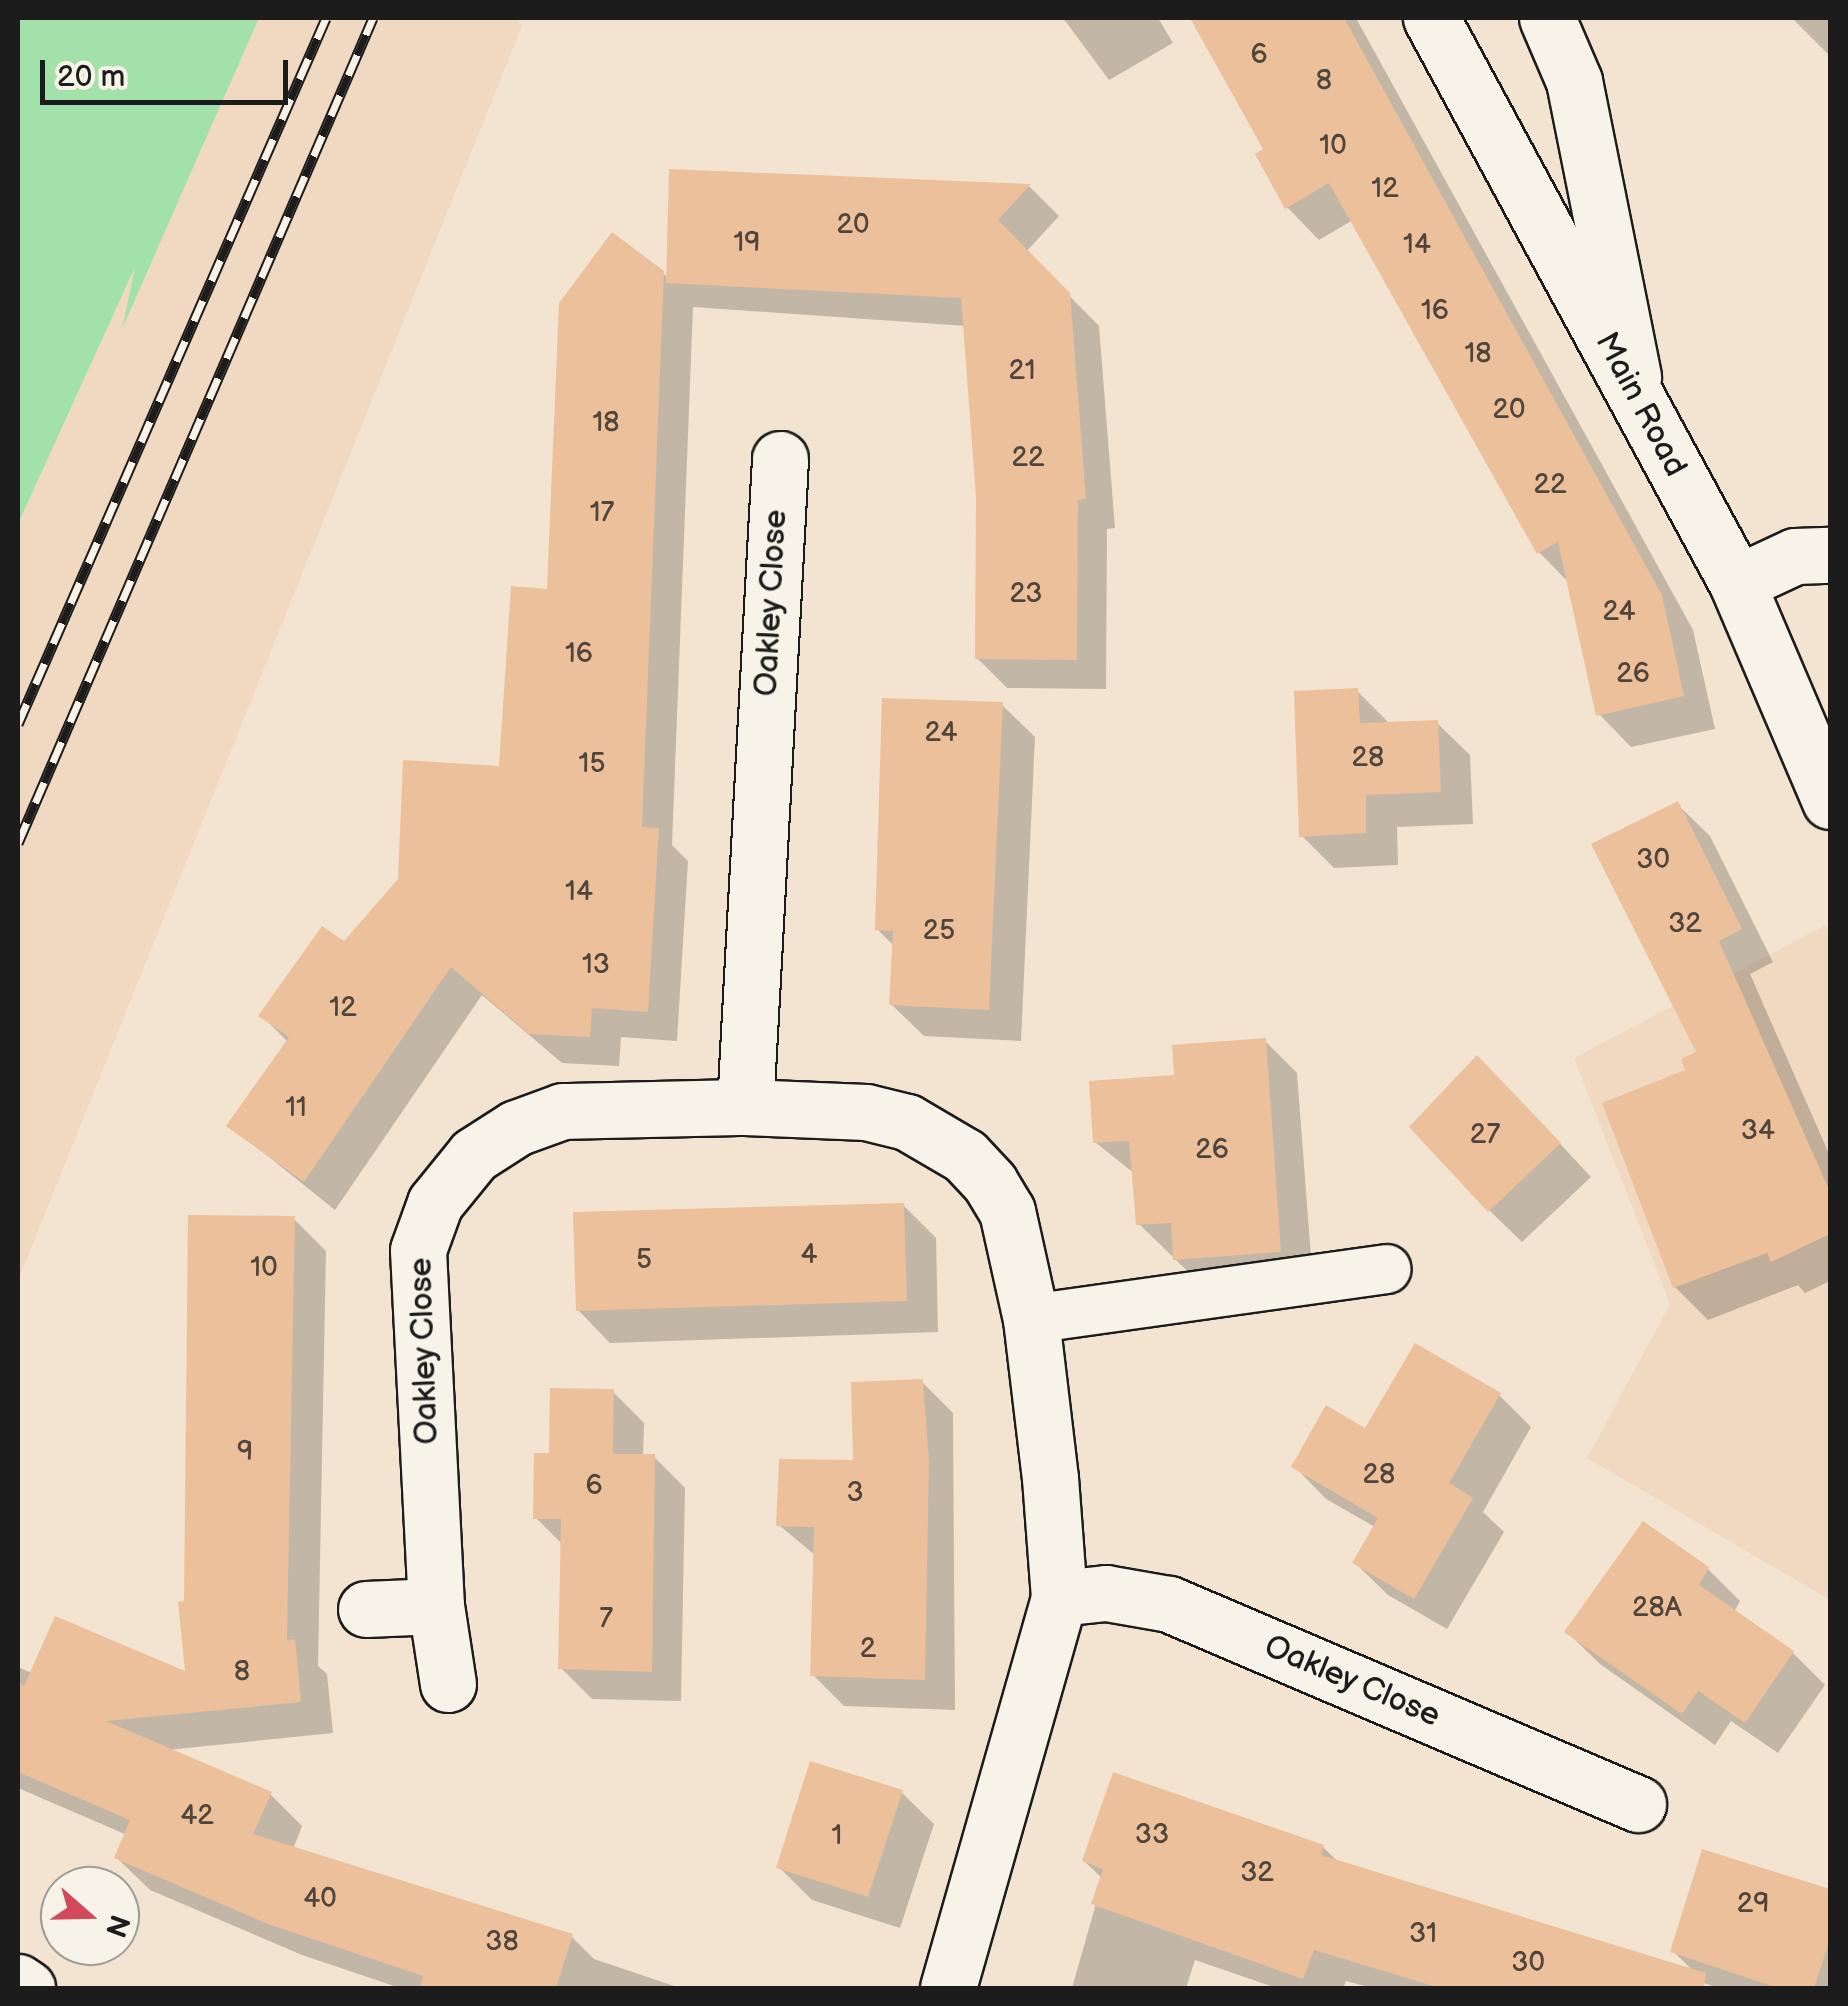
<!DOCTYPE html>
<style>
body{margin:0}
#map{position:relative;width:1848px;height:2006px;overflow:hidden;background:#f3e4d1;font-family:"Balsamiq Sans",sans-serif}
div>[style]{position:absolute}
.built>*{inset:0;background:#f1d9c1}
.green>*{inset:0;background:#a2e2aa}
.shadow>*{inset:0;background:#0003}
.building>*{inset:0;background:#ebc09b}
.roads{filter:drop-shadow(2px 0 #1c1c1c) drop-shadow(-2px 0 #1c1c1c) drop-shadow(0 2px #1c1c1c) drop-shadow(0 -2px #1c1c1c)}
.lane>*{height:48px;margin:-24px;padding:0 24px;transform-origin:24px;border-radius:24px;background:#f7f3e8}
.street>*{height:55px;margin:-27.5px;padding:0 27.5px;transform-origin:27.5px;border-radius:27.5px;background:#f7f3e8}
.secondary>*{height:55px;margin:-27.5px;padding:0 27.5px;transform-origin:27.5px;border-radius:27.5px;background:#f7f3e8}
.rail>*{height:11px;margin-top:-5.5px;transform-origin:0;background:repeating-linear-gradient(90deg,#f7f3e8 0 22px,#1c1c1c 0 44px);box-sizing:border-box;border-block:2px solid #1c1c1c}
span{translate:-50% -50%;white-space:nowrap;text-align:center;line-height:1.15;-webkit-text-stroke:8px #f7f3e8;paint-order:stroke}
.number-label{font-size:28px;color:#50453c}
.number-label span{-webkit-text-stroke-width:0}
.street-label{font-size:32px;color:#1c1c1c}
.frame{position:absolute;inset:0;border:20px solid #1c1c1c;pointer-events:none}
.north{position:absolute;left:40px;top:1866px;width:100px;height:100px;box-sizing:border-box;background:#f7f3e8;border:2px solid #9f9d96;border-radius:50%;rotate:110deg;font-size:28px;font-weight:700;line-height:40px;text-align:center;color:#1c1c1c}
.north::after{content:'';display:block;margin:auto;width:35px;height:45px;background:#d1495b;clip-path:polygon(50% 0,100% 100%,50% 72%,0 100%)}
.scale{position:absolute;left:40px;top:60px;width:248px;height:45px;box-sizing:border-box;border:5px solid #1c1c1c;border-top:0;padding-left:12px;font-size:30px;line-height:35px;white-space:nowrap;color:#1c1c1c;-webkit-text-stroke:8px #f7f3e8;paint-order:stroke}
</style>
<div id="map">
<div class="built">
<i style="clip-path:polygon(247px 18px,515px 18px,522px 26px,18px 1281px,18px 524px)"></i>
<i style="clip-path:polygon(1826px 925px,1830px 937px,1830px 1600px,1587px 1458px,1670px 1304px,1574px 1058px)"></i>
</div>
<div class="green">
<i style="clip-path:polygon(18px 18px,259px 18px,122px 329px,135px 267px,18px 524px)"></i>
</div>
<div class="shadow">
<i style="clip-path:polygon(1063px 18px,1158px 18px,1173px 43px,1109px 80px)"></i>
<i style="clip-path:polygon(1231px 18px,1356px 18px,1693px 630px,1715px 729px,1631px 747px,1599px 714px,1569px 583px,1539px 552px,1353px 220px,1319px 240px,1287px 207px,1266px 150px,1202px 34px)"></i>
<i style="clip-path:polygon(1792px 18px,1830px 18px,1830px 56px)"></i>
<i style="clip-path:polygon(671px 172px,1030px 187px,1059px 216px,1026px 252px,1099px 326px,1115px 528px,1107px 529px,1106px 689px,1007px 688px,977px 658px,979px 497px,966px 326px,693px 307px,672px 845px,688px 861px,677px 1041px,621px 1037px,619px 1066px,562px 1063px,482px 995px,335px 1210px,229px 1125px,288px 1042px,262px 1016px,345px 945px,501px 769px,550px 592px,663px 273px,669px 279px)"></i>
<i style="clip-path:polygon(1357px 691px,1391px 725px,1437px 723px,1470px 755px,1473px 824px,1397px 827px,1398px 865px,1334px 868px,1302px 836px)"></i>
<i style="clip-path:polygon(1002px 705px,1035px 737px,1021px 1041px,924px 1036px,891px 1004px,895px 947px,877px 929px)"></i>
<i style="clip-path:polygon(1677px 804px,1710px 836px,1773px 962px,1750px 974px,1830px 1156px,1830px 1281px,1805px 1293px,1798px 1285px,1708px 1320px,1675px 1287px,1689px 1072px,1699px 1054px)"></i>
<i style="clip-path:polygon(1265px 1041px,1297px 1073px,1313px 1283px,1208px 1291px,1139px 1224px,1135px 1174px,1095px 1142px,1177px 1078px)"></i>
<i style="clip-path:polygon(1510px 1090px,1591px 1177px,1522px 1242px,1489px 1210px)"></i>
<i style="clip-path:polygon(903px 1205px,936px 1238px,938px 1332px,610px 1343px,578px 1310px)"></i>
<i style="clip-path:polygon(294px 1219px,326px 1251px,318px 1666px,327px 1674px,333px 1733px,167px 1750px,270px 1794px,302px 1826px,293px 1849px,571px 1936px,594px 1959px,680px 1988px,400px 1988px,302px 1955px,150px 1890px,117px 1858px,127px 1835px,18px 1788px,18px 1667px,32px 1673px,188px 1675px,187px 1604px)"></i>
<i style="clip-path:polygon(922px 1382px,953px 1413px,955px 1710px,844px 1706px,813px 1675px,816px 1556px,779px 1525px,855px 1463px)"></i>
<i style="clip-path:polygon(613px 1392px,644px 1423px,643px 1457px,654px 1457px,685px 1488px,681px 1701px,592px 1699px,561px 1668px,563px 1545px,536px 1518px,551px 1456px)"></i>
<i style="clip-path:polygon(1499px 1395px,1531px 1427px,1483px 1512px,1504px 1532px,1447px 1629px,1388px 1595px,1355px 1563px,1375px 1527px,1326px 1499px,1294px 1466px)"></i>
<i style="clip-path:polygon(1708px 1569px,1740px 1601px,1734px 1612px,1793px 1653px,1825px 1685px,1778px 1753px,1731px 1721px,1715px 1745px,1600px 1664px,1567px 1632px)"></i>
<i style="clip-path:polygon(901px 1792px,934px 1824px,900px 1928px,812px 1900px,779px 1867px)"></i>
<i style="clip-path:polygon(1323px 1847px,1339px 1863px,1624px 1972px,1619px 1988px,1372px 1988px,1346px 1981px,1343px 1988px,1276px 1988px,1195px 1960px,1186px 1988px,1072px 1988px,1103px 1879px,1084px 1861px)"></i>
<i style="clip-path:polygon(1703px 1852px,1830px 1892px,1830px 1988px,1720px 1988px,1706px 1984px,1673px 1951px)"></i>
</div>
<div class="building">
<i style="clip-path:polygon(1190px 18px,1344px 18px,1662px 595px,1684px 696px,1596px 716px,1558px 542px,1537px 554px,1329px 183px,1285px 209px,1255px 154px,1263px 149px)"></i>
<i style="clip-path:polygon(669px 169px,1031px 184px,998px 220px,1070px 293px,1086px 499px,1078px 500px,1077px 660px,975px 659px,976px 497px,961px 298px,666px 283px)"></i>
<i style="clip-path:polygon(612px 232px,664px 271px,642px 827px,659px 828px,648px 1012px,592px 1008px,590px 1037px,529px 1034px,451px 967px,304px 1182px,226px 1126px,289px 1037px,258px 1016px,322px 926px,344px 941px,398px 879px,403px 760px,499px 766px,511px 586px,547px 589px,559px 303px)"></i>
<i style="clip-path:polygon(1358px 688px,1360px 723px,1438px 720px,1441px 792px,1366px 795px,1366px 833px,1299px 837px,1294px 691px)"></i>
<i style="clip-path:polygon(882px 698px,1003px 702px,989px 1010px,889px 1005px,893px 931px,875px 930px)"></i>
<i style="clip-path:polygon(1678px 801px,1742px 929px,1719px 941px,1830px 1192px,1830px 1234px,1771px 1262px,1767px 1253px,1673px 1288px,1602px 1103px,1685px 1070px,1681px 1059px,1696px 1052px,1591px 844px)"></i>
<i style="clip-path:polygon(1266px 1038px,1281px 1252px,1173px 1260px,1171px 1223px,1136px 1225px,1129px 1141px,1093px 1143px,1089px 1081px,1174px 1075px,1172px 1045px)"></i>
<i style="clip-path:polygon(1477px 1055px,1561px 1143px,1488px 1212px,1409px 1127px)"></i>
<i style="clip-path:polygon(904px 1203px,907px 1301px,576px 1311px,573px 1212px)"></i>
<i style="clip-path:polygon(188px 1215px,295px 1216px,287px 1640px,295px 1639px,301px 1702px,106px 1721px,272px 1792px,253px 1834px,573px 1934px,556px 1988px,420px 1988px,423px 1976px,268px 1924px,114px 1858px,130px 1820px,18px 1772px,18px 1683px,24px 1686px,55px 1616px,185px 1671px,178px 1602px,184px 1601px)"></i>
<i style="clip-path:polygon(1415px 1343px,1501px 1393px,1449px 1483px,1473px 1498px,1414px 1599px,1352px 1563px,1378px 1518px,1291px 1467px,1326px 1405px,1365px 1428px)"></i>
<i style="clip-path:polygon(923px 1379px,929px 1462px,925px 1680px,810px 1676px,814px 1527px,776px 1526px,779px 1459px,853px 1460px,851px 1382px)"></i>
<i style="clip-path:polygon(550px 1388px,614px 1389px,613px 1454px,655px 1454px,652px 1672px,558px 1669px,561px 1519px,533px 1519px,534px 1453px,549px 1453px)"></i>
<i style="clip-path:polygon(1643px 1521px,1709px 1567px,1699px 1585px,1794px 1651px,1745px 1723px,1698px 1691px,1682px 1714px,1564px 1632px)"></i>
<i style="clip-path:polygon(810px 1761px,903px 1790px,868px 1897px,776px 1868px)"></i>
<i style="clip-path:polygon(1113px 1772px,1324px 1845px,1321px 1855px,1706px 1973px,1704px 1988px,1440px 1988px,1314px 1950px,1303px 1979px,1091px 1904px,1103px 1869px,1082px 1861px)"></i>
<i style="clip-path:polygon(1702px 1849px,1830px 1889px,1830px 1939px,1814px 1988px,1778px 1988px,1670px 1952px)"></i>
</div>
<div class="roads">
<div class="lane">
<i style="left:1031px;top:1319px;width:359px;rotate:-8deg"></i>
</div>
<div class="street">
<i style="left:1547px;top:18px;width:69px;rotate:66.8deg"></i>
<i style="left:1574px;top:81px;width:302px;rotate:78.7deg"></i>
<i style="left:780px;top:459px;width:649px;rotate:93.09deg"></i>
<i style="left:745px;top:1107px;width:121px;rotate:2.4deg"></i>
<i style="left:866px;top:1112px;width:42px;rotate:13.7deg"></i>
<i style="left:907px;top:1122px;width:67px;rotate:30.4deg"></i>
<i style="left:965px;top:1156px;width:37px;rotate:47deg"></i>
<i style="left:990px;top:1183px;width:33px;rotate:59deg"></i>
<i style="left:1007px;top:1211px;width:111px;rotate:77.5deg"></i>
<i style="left:1031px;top:1319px;width:160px;rotate:83.2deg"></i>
<i style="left:1050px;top:1478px;width:120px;rotate:85.7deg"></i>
<i style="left:1059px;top:1598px;width:405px;rotate:105.9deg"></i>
<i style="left:1737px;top:583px;width:64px;rotate:-25deg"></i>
<i style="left:1795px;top:556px;width:35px;rotate:-2deg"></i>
<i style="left:1059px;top:1598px;width:47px;rotate:-6.1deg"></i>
<i style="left:1106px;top:1593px;width:64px;rotate:9.9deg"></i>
<i style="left:1169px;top:1604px;width:510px;rotate:23.1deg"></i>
<i style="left:366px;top:1609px;width:70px;rotate:-2.5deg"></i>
<i style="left:448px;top:1684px;width:79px;rotate:-98.7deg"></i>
<i style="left:436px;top:1606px;width:356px;rotate:-92.9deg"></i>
<i style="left:418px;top:1250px;width:50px;rotate:-70.1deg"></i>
<i style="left:435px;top:1203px;width:62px;rotate:-50.9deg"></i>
<i style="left:474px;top:1155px;width:50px;rotate:-32.7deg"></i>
<i style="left:516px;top:1128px;width:50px;rotate:-19.9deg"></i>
<i style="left:563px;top:1111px;width:182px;rotate:-1.3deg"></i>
</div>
<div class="secondary">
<i style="left:1431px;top:18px;width:643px;rotate:61.56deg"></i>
<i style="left:1737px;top:583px;width:237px;rotate:66.9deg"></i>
<i style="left:18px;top:1982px;width:11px;rotate:34deg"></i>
</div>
</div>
<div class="rail">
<i style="left:18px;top:724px;width:770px;rotate:-66.43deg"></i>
<i style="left:18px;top:843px;width:898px;rotate:-66.72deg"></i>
</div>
<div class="number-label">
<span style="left:1259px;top:55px">6</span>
<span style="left:1324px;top:81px">8</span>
<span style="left:1333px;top:146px">10</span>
<span style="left:1385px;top:189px">12</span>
<span style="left:853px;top:225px">20</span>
<span style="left:747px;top:243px">19</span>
<span style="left:1417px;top:245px">14</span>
<span style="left:1435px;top:311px">16</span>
<span style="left:1478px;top:354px">18</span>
<span style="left:1022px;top:371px">21</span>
<span style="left:1509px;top:410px">20</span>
<span style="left:606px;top:423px">18</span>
<span style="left:1028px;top:458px">22</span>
<span style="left:1550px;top:485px">22</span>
<span style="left:602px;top:513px">17</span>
<span style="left:1026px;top:594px">23</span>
<span style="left:1619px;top:612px">24</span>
<span style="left:579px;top:654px">16</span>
<span style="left:1633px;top:674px">26</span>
<span style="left:941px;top:733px">24</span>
<span style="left:1368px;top:758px">28</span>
<span style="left:592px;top:764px">15</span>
<span style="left:1653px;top:860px">30</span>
<span style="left:579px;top:892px">14</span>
<span style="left:1685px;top:924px">32</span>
<span style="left:939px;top:931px">25</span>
<span style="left:596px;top:965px">13</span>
<span style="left:343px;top:1008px">12</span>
<span style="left:296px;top:1108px">11</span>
<span style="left:1758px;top:1131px">34</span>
<span style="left:1485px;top:1135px">27</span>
<span style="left:1212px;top:1150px">26</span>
<span style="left:809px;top:1255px">4</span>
<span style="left:644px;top:1260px">5</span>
<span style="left:264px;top:1268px">10</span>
<span style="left:245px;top:1452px">9</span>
<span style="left:1379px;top:1475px">28</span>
<span style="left:594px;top:1486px">6</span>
<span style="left:855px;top:1493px">3</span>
<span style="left:1657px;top:1608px">28A</span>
<span style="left:606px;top:1619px">7</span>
<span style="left:868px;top:1649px">2</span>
<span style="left:242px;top:1672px">8</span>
<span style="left:197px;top:1816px">42</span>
<span style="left:1152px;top:1835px">33</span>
<span style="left:837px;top:1836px">1</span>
<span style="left:1257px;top:1873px">32</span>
<span style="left:320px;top:1899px">40</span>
<span style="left:1753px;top:1904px">29</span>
<span style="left:1423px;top:1934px">31</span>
<span style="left:502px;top:1942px">38</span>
<span style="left:1528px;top:1963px">30</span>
</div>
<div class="street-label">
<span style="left:1640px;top:405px;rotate:62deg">Main Road</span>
<span style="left:772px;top:603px;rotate:-87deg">Oakley Close</span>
<span style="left:425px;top:1351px;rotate:-92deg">Oakley Close</span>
<span style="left:1352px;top:1682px;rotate:23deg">Oakley Close</span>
</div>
<div class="frame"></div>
<div class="north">N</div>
<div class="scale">20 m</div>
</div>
